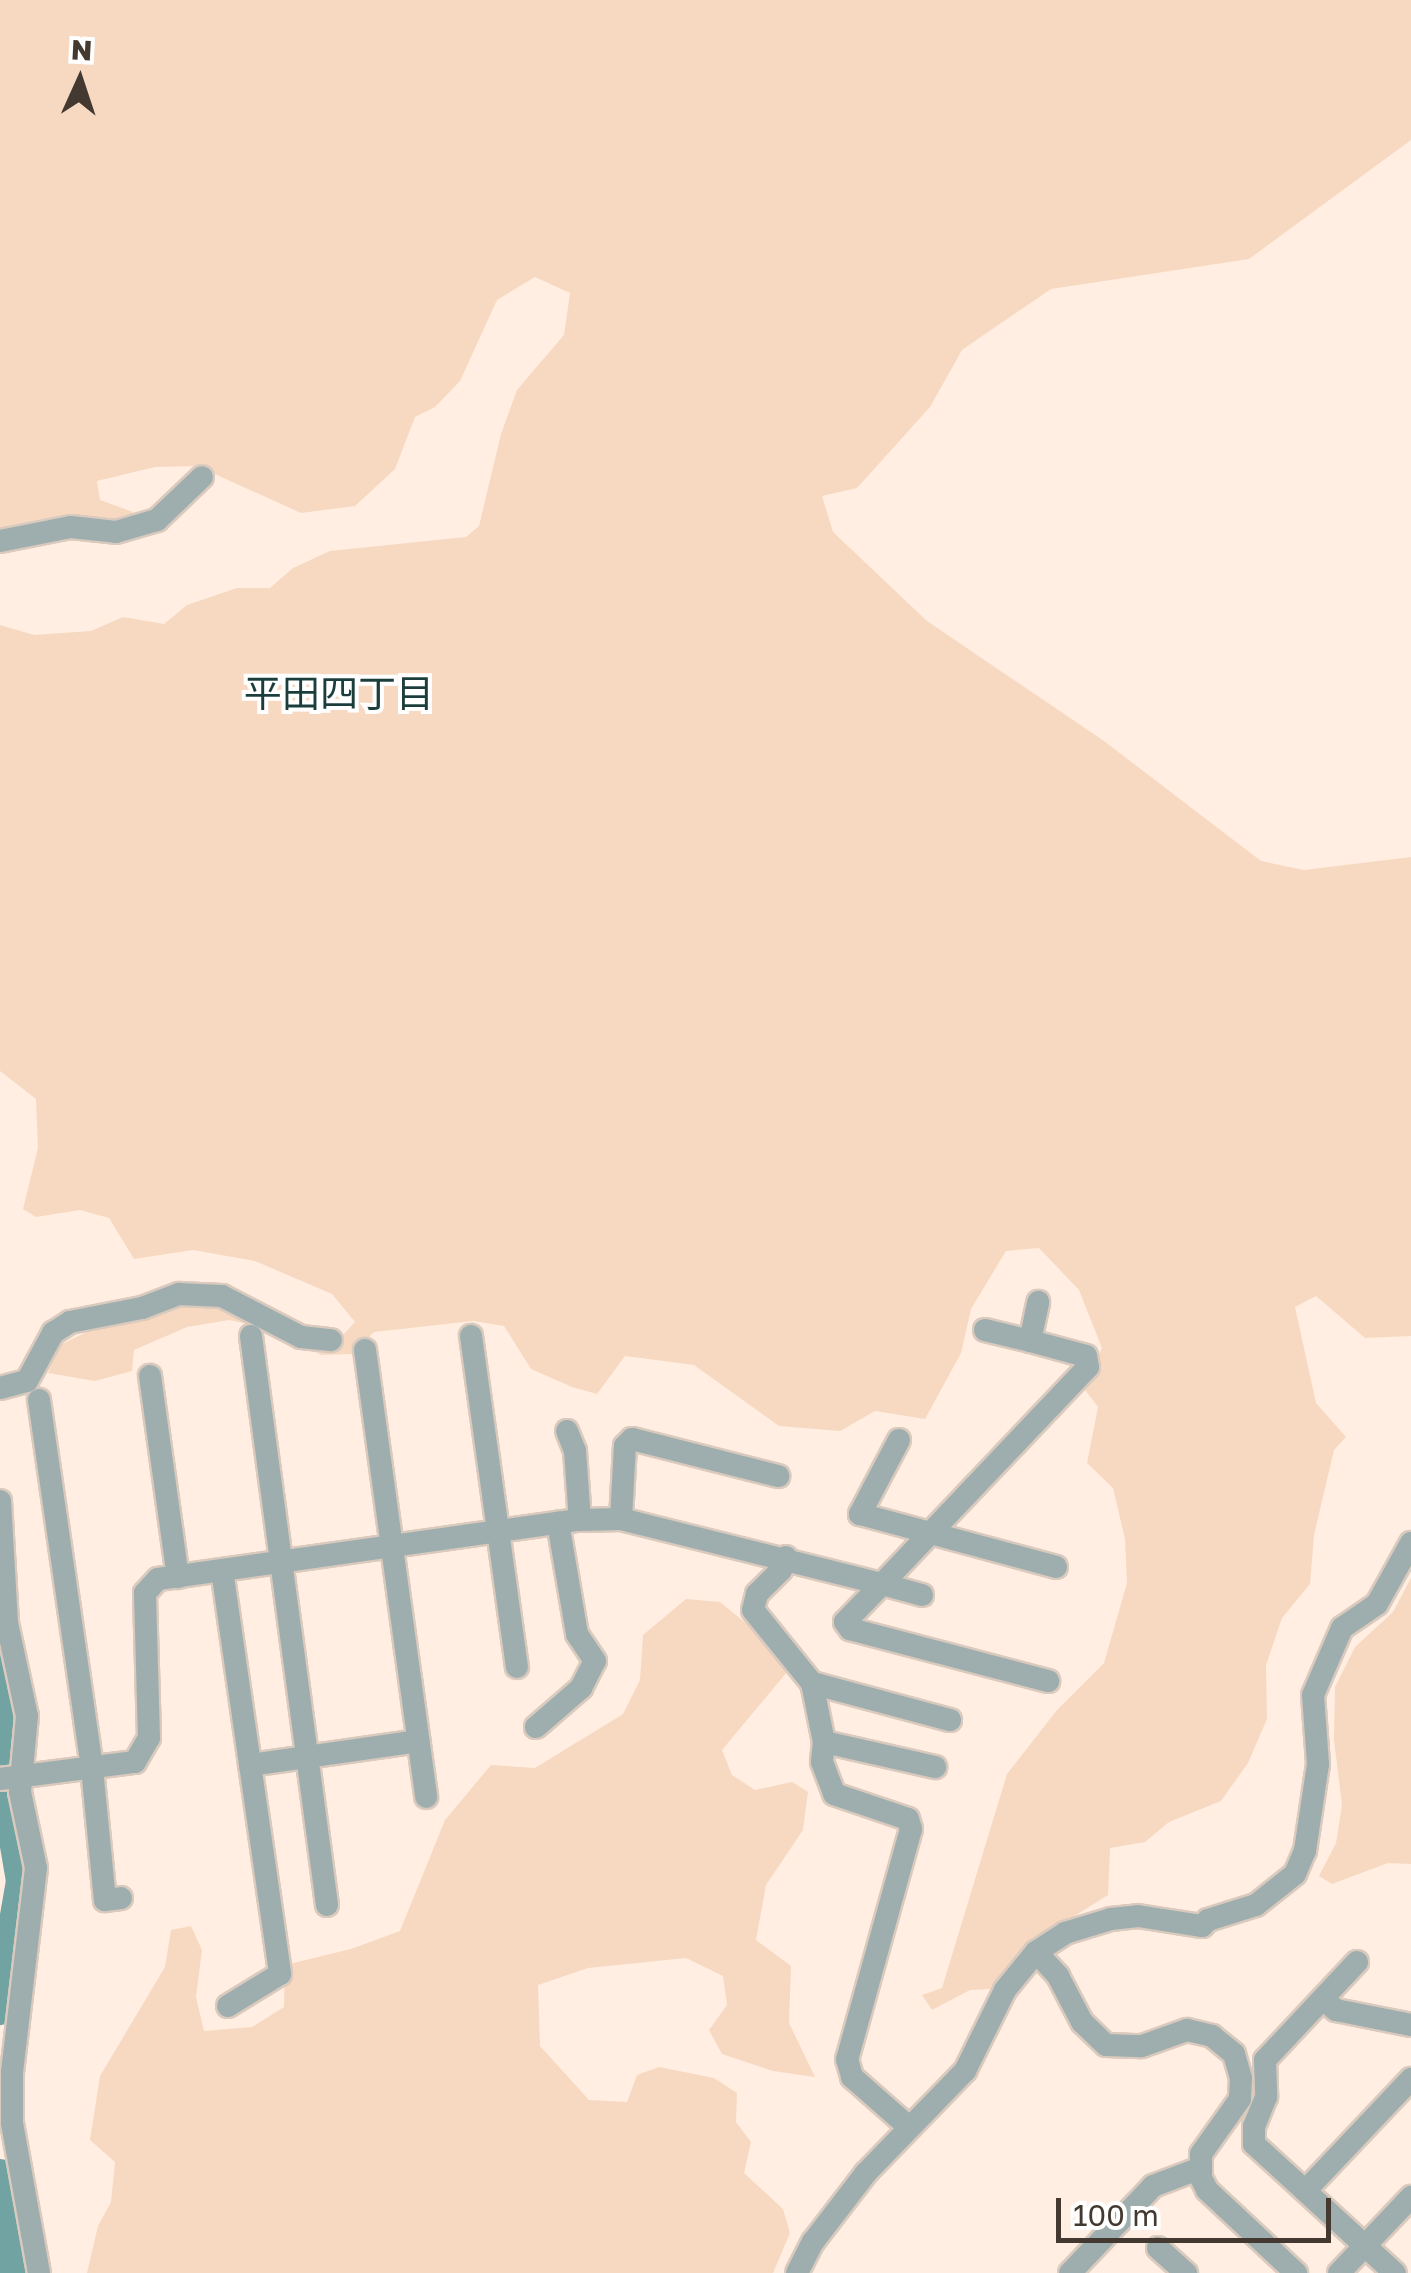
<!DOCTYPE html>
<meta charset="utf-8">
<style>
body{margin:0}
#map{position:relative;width:1411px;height:2273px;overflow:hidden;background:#ffeee1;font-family:"Golos Text","Noto Sans JP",sans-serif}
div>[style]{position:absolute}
.green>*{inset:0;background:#f7d9c1}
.river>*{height:32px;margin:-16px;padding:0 16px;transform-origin:16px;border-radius:16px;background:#71a3a2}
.roads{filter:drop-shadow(2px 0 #dacabe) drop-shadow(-2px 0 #dacabe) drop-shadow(0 2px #dacabe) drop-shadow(0 -2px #dacabe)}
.minor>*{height:22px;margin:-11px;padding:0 11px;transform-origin:11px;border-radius:11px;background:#9eaeae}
span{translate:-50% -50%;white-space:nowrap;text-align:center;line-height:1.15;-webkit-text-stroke:8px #fff;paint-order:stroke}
.neighbourhood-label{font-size:38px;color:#1b3d3c}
.north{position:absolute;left:30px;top:30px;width:100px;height:100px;-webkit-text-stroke:8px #fff;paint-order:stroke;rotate:3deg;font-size:28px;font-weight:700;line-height:40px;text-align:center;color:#443931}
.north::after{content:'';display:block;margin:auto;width:35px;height:45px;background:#443931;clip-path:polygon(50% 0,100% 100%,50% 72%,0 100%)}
.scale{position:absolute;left:1056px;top:2198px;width:275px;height:45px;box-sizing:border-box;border:5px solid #443931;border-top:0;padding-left:12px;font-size:30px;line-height:35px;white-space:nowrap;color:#443931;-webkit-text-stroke:8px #fff;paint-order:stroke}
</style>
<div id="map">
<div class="green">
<i style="clip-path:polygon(0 0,1411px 0,1411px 140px,1249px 259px,1051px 289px,962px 350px,930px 407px,857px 488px,822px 496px,833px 532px,927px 621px,1104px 741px,1261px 861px,1304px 870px,1411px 857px,1411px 1336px,1365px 1338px,1316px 1296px,1295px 1307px,1316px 1403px,1346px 1437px,1334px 1450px,1314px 1535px,1310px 1584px,1282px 1618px,1266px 1665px,1267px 1719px,1248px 1763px,1221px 1801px,1169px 1822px,1145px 1842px,1110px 1848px,1108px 1895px,1022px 1949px,990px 1989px,970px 1990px,932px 2010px,922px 1995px,942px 1988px,1007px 1774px,1057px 1710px,1104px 1663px,1127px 1583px,1125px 1539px,1113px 1488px,1087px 1463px,1098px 1407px,1082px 1386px,1102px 1348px,1079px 1290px,1039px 1248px,1006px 1251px,971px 1309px,961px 1353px,925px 1419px,875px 1411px,840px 1431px,779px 1426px,694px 1365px,625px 1356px,597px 1394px,572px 1387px,531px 1369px,504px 1326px,473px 1321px,374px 1332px,352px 1354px,321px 1355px,269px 1328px,229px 1320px,187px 1327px,134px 1350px,132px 1371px,95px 1381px,48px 1373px,60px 1345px,97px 1327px,184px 1304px,218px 1306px,333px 1346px,355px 1322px,332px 1294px,255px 1261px,193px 1250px,134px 1259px,109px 1218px,80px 1210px,36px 1217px,23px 1209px,38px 1148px,36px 1099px,0 1071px,0 625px,34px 635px,91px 631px,123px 617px,164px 624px,187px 605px,237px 588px,270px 588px,293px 568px,330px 551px,466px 537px,479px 526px,501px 434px,517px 390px,564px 335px,570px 293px,535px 277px,497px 300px,460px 381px,435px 407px,415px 417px,395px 469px,355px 506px,301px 513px,197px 466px,155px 467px,97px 481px,100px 500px,133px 512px,125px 530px,41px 519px,0 531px)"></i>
<i style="clip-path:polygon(1411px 1578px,1411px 1864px,1388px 1863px,1332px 1884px,1319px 1876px,1336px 1843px,1342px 1805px,1334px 1740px,1335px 1687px,1355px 1647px,1393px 1612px)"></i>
<i style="clip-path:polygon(686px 1599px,720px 1602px,781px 1652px,787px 1672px,722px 1750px,732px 1775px,755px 1790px,792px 1782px,808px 1792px,803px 1830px,766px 1885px,756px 1940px,791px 1966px,789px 2023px,815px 2077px,773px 2071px,722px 2054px,709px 2030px,727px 2005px,723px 1976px,686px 1958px,588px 1968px,538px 1985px,540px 2046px,589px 2100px,627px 2102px,637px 2075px,659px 2067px,714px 2078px,737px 2093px,736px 2122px,751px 2142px,744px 2173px,783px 2209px,790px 2233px,773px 2273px,87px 2273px,98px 2226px,111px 2202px,115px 2162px,90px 2140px,100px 2076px,165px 1967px,171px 1930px,191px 1926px,202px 1950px,196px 1997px,204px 2031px,252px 2027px,284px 2007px,285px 1965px,351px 1949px,400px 1931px,445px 1820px,491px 1765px,535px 1768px,623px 1714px,640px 1680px,643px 1635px)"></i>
</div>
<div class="river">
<i style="left:0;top:1669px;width:25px;rotate:76deg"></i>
<i style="left:6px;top:1693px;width:106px;rotate:88.9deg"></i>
<i style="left:8px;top:1799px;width:83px;rotate:80.3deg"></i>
<i style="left:22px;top:1881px;width:130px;rotate:99.8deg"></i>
<i style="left:0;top:2175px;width:99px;rotate:81.3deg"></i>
</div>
<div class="roads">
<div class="minor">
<i style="left:0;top:541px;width:72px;rotate:-11.2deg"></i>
<i style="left:71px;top:527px;width:45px;rotate:6.3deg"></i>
<i style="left:116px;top:532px;width:43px;rotate:-16.3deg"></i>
<i style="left:157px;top:520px;width:62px;rotate:-43.7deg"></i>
<i style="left:985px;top:1330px;width:46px;rotate:13.7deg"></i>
<i style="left:1030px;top:1341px;width:40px;rotate:-78deg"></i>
<i style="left:251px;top:1336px;width:574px;rotate:82.39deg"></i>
<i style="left:471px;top:1336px;width:334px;rotate:82.1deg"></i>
<i style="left:365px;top:1350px;width:451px;rotate:82.2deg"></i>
<i style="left:150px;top:1376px;width:203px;rotate:82.1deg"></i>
<i style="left:0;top:1388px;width:28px;rotate:-15deg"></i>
<i style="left:27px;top:1381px;width:55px;rotate:-61.6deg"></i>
<i style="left:53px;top:1333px;width:20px;rotate:-33deg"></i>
<i style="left:70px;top:1322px;width:73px;rotate:-11deg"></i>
<i style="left:142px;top:1308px;width:40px;rotate:-21deg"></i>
<i style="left:179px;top:1294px;width:43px;rotate:2.7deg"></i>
<i style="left:222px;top:1296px;width:89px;rotate:27.4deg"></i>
<i style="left:301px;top:1337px;width:30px;rotate:6deg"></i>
<i style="left:39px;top:1400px;width:372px;rotate:81.8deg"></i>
<i style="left:92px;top:1768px;width:133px;rotate:84.4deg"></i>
<i style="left:105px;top:1900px;width:16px;rotate:-7deg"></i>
<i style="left:567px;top:1431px;width:22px;rotate:68deg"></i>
<i style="left:575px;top:1451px;width:69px;rotate:85.9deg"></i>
<i style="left:899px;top:1440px;width:84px;rotate:117.8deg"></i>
<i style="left:860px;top:1514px;width:203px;rotate:15.1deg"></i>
<i style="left:0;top:1501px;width:122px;rotate:86.7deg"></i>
<i style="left:7px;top:1623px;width:95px;rotate:77.9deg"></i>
<i style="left:27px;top:1716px;width:76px;rotate:95.3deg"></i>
<i style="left:20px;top:1792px;width:78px;rotate:78.1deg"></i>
<i style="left:36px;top:1868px;width:205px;rotate:96.7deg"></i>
<i style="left:12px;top:2072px;width:51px;rotate:90deg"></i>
<i style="left:12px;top:2123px;width:152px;rotate:79.8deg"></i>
<i style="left:621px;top:1519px;width:73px;rotate:-86.9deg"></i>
<i style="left:625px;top:1446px;width:10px;rotate:-45deg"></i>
<i style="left:632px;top:1439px;width:151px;rotate:14.2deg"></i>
<i style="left:786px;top:1557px;width:14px;rotate:111deg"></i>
<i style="left:781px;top:1570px;width:34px;rotate:135deg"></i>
<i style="left:757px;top:1594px;width:16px;rotate:104deg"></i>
<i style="left:753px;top:1610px;width:94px;rotate:51.1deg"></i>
<i style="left:812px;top:1683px;width:60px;rotate:78.5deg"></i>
<i style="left:824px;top:1742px;width:114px;rotate:12.7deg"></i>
<i style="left:222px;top:1570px;width:408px;rotate:81.8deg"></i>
<i style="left:280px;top:1974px;width:61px;rotate:148.4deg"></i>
<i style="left:922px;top:1595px;width:41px;rotate:-164.6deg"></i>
<i style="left:882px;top:1584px;width:53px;rotate:134.2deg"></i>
<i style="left:845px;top:1622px;width:9px;rotate:54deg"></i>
<i style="left:850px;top:1629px;width:205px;rotate:14.7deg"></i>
<i style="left:812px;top:1683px;width:143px;rotate:15deg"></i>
<i style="left:536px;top:1727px;width:60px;rotate:-40.9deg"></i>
<i style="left:581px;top:1688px;width:30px;rotate:-63deg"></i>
<i style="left:595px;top:1661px;width:32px;rotate:-124deg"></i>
<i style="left:577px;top:1634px;width:113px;rotate:-99.7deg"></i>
<i style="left:824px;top:1742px;width:20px;rotate:96deg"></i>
<i style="left:822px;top:1762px;width:34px;rotate:69deg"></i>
<i style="left:834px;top:1794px;width:78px;rotate:18.7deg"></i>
<i style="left:908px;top:1819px;width:10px;rotate:73deg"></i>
<i style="left:911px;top:1829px;width:239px;rotate:105.5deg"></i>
<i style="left:847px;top:2059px;width:19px;rotate:74deg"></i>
<i style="left:852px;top:2077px;width:76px;rotate:41.3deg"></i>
<i style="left:250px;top:1765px;width:170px;rotate:-8.1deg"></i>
<i style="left:0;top:1779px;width:136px;rotate:-7.2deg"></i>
<i style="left:135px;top:1762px;width:28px;rotate:-60deg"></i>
<i style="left:149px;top:1738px;width:145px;rotate:-91.6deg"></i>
<i style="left:145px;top:1593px;width:19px;rotate:-47deg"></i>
<i style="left:158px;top:1579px;width:426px;rotate:-8deg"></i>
<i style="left:580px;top:1520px;width:41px;rotate:-1.4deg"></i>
<i style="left:621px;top:1519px;width:269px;rotate:14deg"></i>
<i style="left:882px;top:1584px;width:299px;rotate:-46.5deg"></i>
<i style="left:1088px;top:1367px;width:11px;rotate:-100deg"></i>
<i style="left:1086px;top:1356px;width:58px;rotate:-165deg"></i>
<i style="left:1036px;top:1952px;width:33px;rotate:47deg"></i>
<i style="left:1058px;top:1976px;width:52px;rotate:62.4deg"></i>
<i style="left:1082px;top:2022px;width:33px;rotate:44deg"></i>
<i style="left:1106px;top:2045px;width:36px;rotate:2deg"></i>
<i style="left:1142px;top:2046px;width:48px;rotate:-19.6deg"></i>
<i style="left:1187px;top:2030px;width:26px;rotate:13deg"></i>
<i style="left:1212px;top:2036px;width:28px;rotate:39deg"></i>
<i style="left:1234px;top:2054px;width:25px;rotate:74deg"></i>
<i style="left:1241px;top:2078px;width:21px;rotate:93deg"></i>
<i style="left:1240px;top:2099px;width:67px;rotate:125.3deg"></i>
<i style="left:1201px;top:2154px;width:24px;rotate:90deg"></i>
<i style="left:1201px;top:2178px;width:13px;rotate:63deg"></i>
<i style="left:1207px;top:2190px;width:122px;rotate:43deg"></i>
<i style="left:1357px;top:1962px;width:134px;rotate:133.2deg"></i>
<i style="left:1265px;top:2060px;width:37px;rotate:88deg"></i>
<i style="left:1266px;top:2097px;width:31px;rotate:112deg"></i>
<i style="left:1254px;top:2126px;width:18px;rotate:90deg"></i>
<i style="left:1254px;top:2144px;width:191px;rotate:42.5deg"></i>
<i style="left:1324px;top:2000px;width:16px;rotate:40deg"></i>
<i style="left:1336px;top:2010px;width:76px;rotate:11.3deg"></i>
<i style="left:1306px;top:2190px;width:153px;rotate:-46.6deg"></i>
<i style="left:1158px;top:2248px;width:38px;rotate:42deg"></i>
<i style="left:797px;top:2273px;width:35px;rotate:-63deg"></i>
<i style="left:813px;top:2242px;width:87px;rotate:-52.5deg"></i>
<i style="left:866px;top:2173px;width:142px;rotate:-45.9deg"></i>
<i style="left:965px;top:2071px;width:90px;rotate:-63.7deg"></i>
<i style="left:1005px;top:1990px;width:49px;rotate:-50.8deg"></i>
<i style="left:1036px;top:1952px;width:35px;rotate:-33deg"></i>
<i style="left:1065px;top:1933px;width:48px;rotate:-16.9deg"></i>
<i style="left:1111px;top:1919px;width:27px;rotate:-6deg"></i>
<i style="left:1138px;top:1916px;width:65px;rotate:8.9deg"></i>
<i style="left:1202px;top:1926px;width:8px;rotate:-45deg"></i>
<i style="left:1208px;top:1920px;width:50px;rotate:-17.4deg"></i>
<i style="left:1256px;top:1905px;width:50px;rotate:-38.5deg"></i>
<i style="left:1295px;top:1874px;width:25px;rotate:-67deg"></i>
<i style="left:1305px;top:1851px;width:88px;rotate:-81.5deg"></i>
<i style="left:1318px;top:1764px;width:69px;rotate:-94.1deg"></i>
<i style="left:1313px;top:1695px;width:73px;rotate:-66.6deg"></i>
<i style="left:1342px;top:1628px;width:42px;rotate:-34.4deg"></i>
<i style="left:1377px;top:1604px;width:70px;rotate:-60.9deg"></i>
<i style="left:1070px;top:2273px;width:120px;rotate:-46.3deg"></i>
<i style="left:1153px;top:2186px;width:48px;rotate:-20.7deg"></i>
<i style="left:1339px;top:2273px;width:105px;rotate:-46.5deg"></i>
</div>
</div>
<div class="neighbourhood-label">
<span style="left:339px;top:693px">平田四丁目</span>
</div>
<div class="north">N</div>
<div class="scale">100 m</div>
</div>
